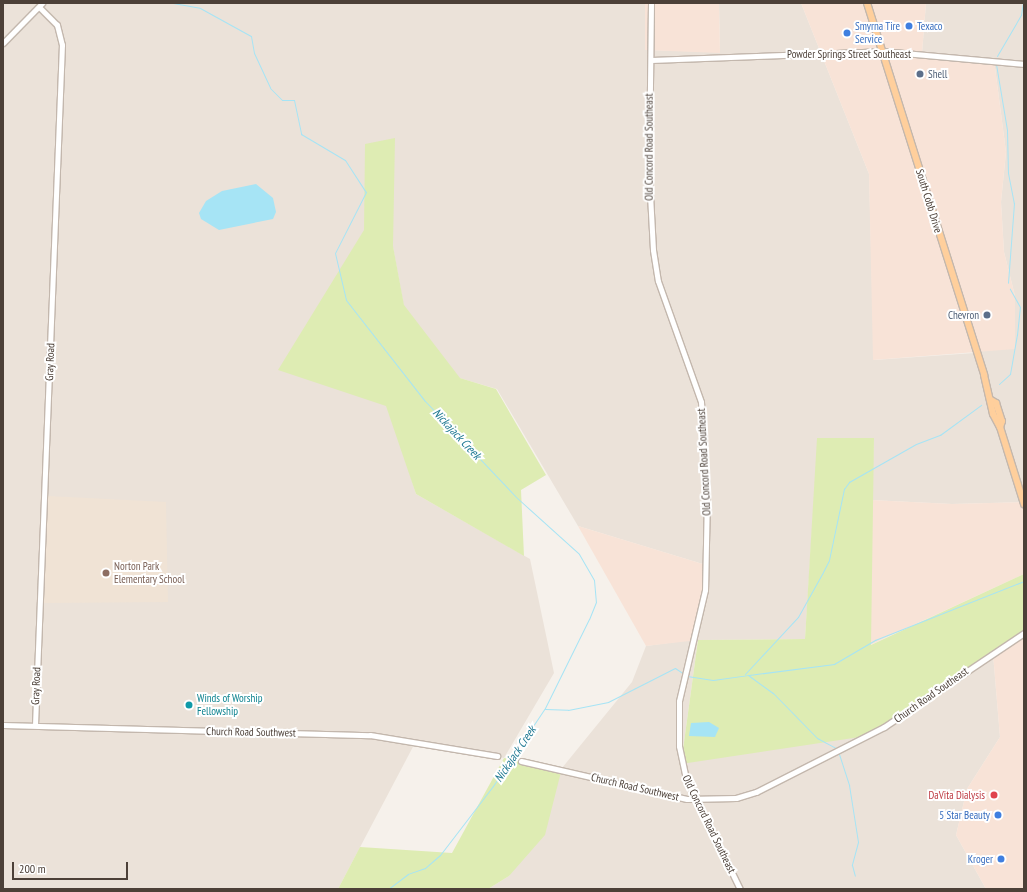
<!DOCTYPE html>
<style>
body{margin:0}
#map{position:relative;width:1027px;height:892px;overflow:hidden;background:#f6f1eb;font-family:"PT Sans Narrow",sans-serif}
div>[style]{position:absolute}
.residential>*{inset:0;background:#ebe2d9}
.commercial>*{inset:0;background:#f8e3d7}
.education>*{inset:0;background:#f0e3d5}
.green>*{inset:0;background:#deecb3}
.water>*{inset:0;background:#a6e4f5}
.stream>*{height:1px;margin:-0.5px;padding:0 0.5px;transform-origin:0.5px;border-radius:0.5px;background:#a6e4f5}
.roads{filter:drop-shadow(1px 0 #c3b7ad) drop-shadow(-1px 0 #c3b7ad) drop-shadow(0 1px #c3b7ad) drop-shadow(0 -1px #c3b7ad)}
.minor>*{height:5px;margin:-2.5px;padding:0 2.5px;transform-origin:2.5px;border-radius:2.5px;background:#fff}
.major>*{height:6px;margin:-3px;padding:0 3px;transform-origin:3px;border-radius:3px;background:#ffcf9c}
.dots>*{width:11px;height:11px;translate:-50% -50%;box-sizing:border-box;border:2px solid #fff;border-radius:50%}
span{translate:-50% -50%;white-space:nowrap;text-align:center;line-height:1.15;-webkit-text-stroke:4px #fff;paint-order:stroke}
.shop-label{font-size:11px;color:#366cbe}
.left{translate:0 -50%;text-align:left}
.right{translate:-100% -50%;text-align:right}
.street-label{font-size:11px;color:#4c4038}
.service-label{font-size:11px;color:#4e5e75}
.education-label{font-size:11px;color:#785e54}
.culture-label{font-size:11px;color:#0d838f}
.health-label{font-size:11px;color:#be3a42}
.water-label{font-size:12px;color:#237b94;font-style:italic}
.frame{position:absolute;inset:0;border:4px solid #4c4038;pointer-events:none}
.scale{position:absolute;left:12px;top:862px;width:116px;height:18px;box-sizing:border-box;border:2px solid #4c4038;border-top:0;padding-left:5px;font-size:12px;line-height:14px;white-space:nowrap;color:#4c4038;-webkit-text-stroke:3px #fff;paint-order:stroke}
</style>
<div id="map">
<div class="residential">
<i style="clip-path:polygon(3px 3px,645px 3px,645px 50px,720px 52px,719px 3px,801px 3px,869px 174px,874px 360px,974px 353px,1015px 296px,1004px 252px,1001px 202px,1006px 152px,994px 60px,922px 53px,926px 3px,1024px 3px,1024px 502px,952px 504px,871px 500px,874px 438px,818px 438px,805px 639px,698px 640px,681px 764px,993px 654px,1000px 737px,967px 789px,956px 835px,986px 889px,488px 889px,509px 876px,562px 768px,632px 682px,646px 646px,698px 639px,706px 565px,578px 526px,497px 389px,446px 374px,404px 307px,384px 198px,389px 407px,416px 494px,530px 559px,554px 673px,504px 758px,415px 743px,338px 889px,3px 889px)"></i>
</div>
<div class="commercial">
<i style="clip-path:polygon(645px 3px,719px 3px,720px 53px,645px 50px)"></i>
<i style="clip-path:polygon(801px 3px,926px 3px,922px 53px,994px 60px,1006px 152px,1001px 202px,1004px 252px,1015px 296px,1015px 349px,873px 360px,869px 174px)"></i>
<i style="clip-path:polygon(1024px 493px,1024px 574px,870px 645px,871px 500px,952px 504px,1024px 502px)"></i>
<i style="clip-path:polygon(578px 526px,706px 565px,698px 640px,646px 646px)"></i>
<i style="clip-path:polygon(1024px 638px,1024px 889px,986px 889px,956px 835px,967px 789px,1000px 737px,993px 654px)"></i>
</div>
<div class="education">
<i style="clip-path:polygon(48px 496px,166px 502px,168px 602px,43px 603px)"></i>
</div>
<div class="green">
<i style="clip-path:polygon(395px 138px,393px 246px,404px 305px,460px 378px,496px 389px,546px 475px,521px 490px,524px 556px,416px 494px,386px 406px,278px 370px,364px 230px,365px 144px)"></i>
<i style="clip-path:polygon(817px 438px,874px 438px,871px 645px,1024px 574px,1024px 638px,993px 654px,906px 713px,860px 737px,681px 764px,698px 640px,805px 639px)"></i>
<i style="clip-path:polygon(504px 758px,562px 768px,545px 835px,509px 876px,488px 889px,338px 889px,360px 847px,452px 853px)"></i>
</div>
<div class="water">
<i style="clip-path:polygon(256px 184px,273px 198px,276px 212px,273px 219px,219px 230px,201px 219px,199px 213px,206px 201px,222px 191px)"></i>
<i style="clip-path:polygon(709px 722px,719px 728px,715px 737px,689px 736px,691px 723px)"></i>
</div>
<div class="stream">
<i style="left:173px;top:3px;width:27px;rotate:10deg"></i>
<i style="left:200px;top:8px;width:58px;rotate:28.8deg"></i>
<i style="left:251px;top:36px;width:17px;rotate:80deg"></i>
<i style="left:254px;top:53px;width:38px;rotate:65deg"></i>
<i style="left:270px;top:88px;width:17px;rotate:45deg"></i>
<i style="left:282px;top:100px;width:12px"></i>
<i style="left:294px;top:100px;width:35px;rotate:78deg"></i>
<i style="left:301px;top:134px;width:51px;rotate:30.6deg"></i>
<i style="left:345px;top:160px;width:38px;rotate:57deg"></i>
<i style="left:366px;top:192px;width:68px;rotate:116.9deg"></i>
<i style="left:335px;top:253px;width:48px;rotate:76.8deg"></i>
<i style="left:346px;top:300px;width:128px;rotate:52deg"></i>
<i style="left:425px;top:401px;width:132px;rotate:46.5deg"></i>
<i style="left:516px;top:497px;width:85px;rotate:42.1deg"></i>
<i style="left:579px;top:554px;width:30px;rotate:60deg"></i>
<i style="left:594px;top:580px;width:22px;rotate:85deg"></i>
<i style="left:596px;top:602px;width:18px;rotate:112deg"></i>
<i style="left:589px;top:619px;width:99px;rotate:116.3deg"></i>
<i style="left:545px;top:708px;width:94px;rotate:123.7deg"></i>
<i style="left:493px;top:786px;width:87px;rotate:127.5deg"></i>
<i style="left:440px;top:855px;width:20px;rotate:139deg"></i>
<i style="left:425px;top:868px;width:18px;rotate:161deg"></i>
<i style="left:408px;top:874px;width:25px;rotate:143deg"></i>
<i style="left:997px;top:56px;width:48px;rotate:-59.7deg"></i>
<i style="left:1021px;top:15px;width:12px;rotate:-81deg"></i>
<i style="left:996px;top:64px;width:67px;rotate:80.5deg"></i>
<i style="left:1007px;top:130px;width:43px;rotate:88.7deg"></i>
<i style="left:1008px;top:173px;width:31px;rotate:79deg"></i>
<i style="left:1014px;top:203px;width:80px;rotate:94.3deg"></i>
<i style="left:999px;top:384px;width:15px;rotate:-42deg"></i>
<i style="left:1010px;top:374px;width:40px;rotate:-80deg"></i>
<i style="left:1017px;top:335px;width:28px;rotate:-84deg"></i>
<i style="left:1020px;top:307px;width:21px;rotate:-119deg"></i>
<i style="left:745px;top:674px;width:78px;rotate:-47.1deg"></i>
<i style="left:798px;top:617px;width:51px;rotate:-60.9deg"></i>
<i style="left:823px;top:572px;width:13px;rotate:-63deg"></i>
<i style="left:829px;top:560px;width:73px;rotate:-78.1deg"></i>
<i style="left:844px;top:489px;width:9px;rotate:-54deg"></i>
<i style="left:849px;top:482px;width:77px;rotate:-29.6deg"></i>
<i style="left:916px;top:444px;width:26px;rotate:-21deg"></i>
<i style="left:940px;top:435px;width:51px;rotate:-36.2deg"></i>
<i style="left:749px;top:675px;width:86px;rotate:-7.4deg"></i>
<i style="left:834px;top:664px;width:48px;rotate:-30.3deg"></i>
<i style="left:875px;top:640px;width:160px;rotate:-21.6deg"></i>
<i style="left:687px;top:676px;width:26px;rotate:9deg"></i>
<i style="left:713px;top:680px;width:35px;rotate:-8deg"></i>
<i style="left:748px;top:675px;width:31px;rotate:36deg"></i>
<i style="left:773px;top:693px;width:63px;rotate:45.6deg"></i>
<i style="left:817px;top:738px;width:21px;rotate:28deg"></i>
<i style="left:545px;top:709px;width:23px;rotate:2deg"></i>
<i style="left:568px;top:710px;width:41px;rotate:-11.3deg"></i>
<i style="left:608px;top:702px;width:75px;rotate:-26.9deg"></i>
<i style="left:675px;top:668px;width:11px;rotate:34deg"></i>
<i style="left:839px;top:754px;width:33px;rotate:72deg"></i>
<i style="left:849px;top:785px;width:58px;rotate:81deg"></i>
<i style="left:858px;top:842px;width:24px;rotate:105deg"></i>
<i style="left:852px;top:865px;width:11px;rotate:75deg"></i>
</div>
<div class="roads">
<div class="minor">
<i style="left:651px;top:3px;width:173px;rotate:90.7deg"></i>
<i style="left:649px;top:176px;width:74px;rotate:86.9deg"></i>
<i style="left:653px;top:250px;width:31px;rotate:81deg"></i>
<i style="left:658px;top:281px;width:128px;rotate:70.4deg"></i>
<i style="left:701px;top:402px;width:94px;rotate:86.3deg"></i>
<i style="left:707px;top:496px;width:94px;rotate:91.2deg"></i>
<i style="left:705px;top:590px;width:114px;rotate:103.2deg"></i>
<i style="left:679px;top:701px;width:45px;rotate:90deg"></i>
<i style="left:679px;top:746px;width:33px;rotate:78deg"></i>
<i style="left:686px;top:778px;width:123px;rotate:64.1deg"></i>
<i style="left:3px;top:43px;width:56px;rotate:-45.7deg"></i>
<i style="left:651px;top:60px;width:231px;rotate:-2.2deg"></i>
<i style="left:882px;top:51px;width:143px;rotate:5.2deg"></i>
<i style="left:3px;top:725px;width:367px;rotate:1.6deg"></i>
<i style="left:370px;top:735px;width:129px;rotate:9.4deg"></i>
<i style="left:35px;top:725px;width:681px;rotate:-87.73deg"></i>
<i style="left:62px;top:45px;width:21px;rotate:-104deg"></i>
<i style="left:57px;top:25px;width:25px;rotate:-135deg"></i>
<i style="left:521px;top:761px;width:170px;rotate:12.9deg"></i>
<i style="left:687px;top:799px;width:49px;rotate:-1.2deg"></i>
<i style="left:736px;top:798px;width:21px;rotate:-17deg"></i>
<i style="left:756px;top:792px;width:144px;rotate:-26.9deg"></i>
<i style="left:884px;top:727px;width:169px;rotate:-33.9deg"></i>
</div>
<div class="major">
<i style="left:867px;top:3px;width:390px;rotate:72.5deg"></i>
<i style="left:984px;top:375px;width:40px;rotate:77deg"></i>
<i style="left:993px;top:414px;width:15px;rotate:62deg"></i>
<i style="left:991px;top:400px;width:6px;rotate:31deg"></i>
<i style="left:996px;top:403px;width:19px;rotate:72deg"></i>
<i style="left:1002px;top:421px;width:6px;rotate:108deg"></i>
<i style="left:1000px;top:427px;width:81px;rotate:72.7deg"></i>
</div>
</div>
<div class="dots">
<i style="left:909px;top:26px;background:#3f7fe0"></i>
<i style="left:847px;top:33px;background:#3f7fe0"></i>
<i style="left:920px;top:74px;background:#5c6f8a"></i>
<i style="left:987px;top:315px;background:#5c6f8a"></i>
<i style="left:106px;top:573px;background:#8d6e63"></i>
<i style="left:189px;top:705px;background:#0f9aa8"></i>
<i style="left:994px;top:795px;background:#e0444e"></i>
<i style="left:998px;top:815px;background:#3f7fe0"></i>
<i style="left:1001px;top:859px;background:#3f7fe0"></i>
</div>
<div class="shop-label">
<span class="left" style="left:917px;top:26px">Texaco</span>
<span class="left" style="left:855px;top:33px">Smyrna Tire<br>Service</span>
<span class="right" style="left:990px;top:815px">5 Star Beauty</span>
<span class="right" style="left:993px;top:859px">Kroger</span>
</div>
<div class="street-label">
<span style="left:849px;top:54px">Powder Springs Street Southeast</span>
<span style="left:649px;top:147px;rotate:-90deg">Old Concord Road Southeast</span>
<span style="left:929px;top:201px;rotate:73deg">South Cobb Drive</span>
<span style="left:50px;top:362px;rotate:-88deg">Gray Road</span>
<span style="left:704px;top:462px;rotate:-93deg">Old Concord Road Southeast</span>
<span style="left:36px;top:686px;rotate:-88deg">Gray Road</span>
<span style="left:931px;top:695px;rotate:-35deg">Church Road Southeast</span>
<span style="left:251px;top:732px;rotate:1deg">Church Road Southwest</span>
<span style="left:635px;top:787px;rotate:13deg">Church Road Southwest</span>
<span style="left:709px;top:824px;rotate:64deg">Old Concord Road Southeast</span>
</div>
<div class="service-label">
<span class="left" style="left:928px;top:74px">Shell</span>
<span class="right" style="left:979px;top:315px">Chevron</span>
</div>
<div class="education-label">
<span class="left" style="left:114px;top:573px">Norton Park<br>Elementary School</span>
</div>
<div class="culture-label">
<span class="left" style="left:197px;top:705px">Winds of Worship<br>Fellowship</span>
</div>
<div class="health-label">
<span class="right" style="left:985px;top:795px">DaVita Dialysis</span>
</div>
<div class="water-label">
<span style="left:457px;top:434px;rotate:47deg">Nickajack Creek</span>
<span style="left:515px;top:754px;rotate:-56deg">Nickajack Creek</span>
</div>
<div class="frame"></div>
<div class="scale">200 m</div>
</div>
